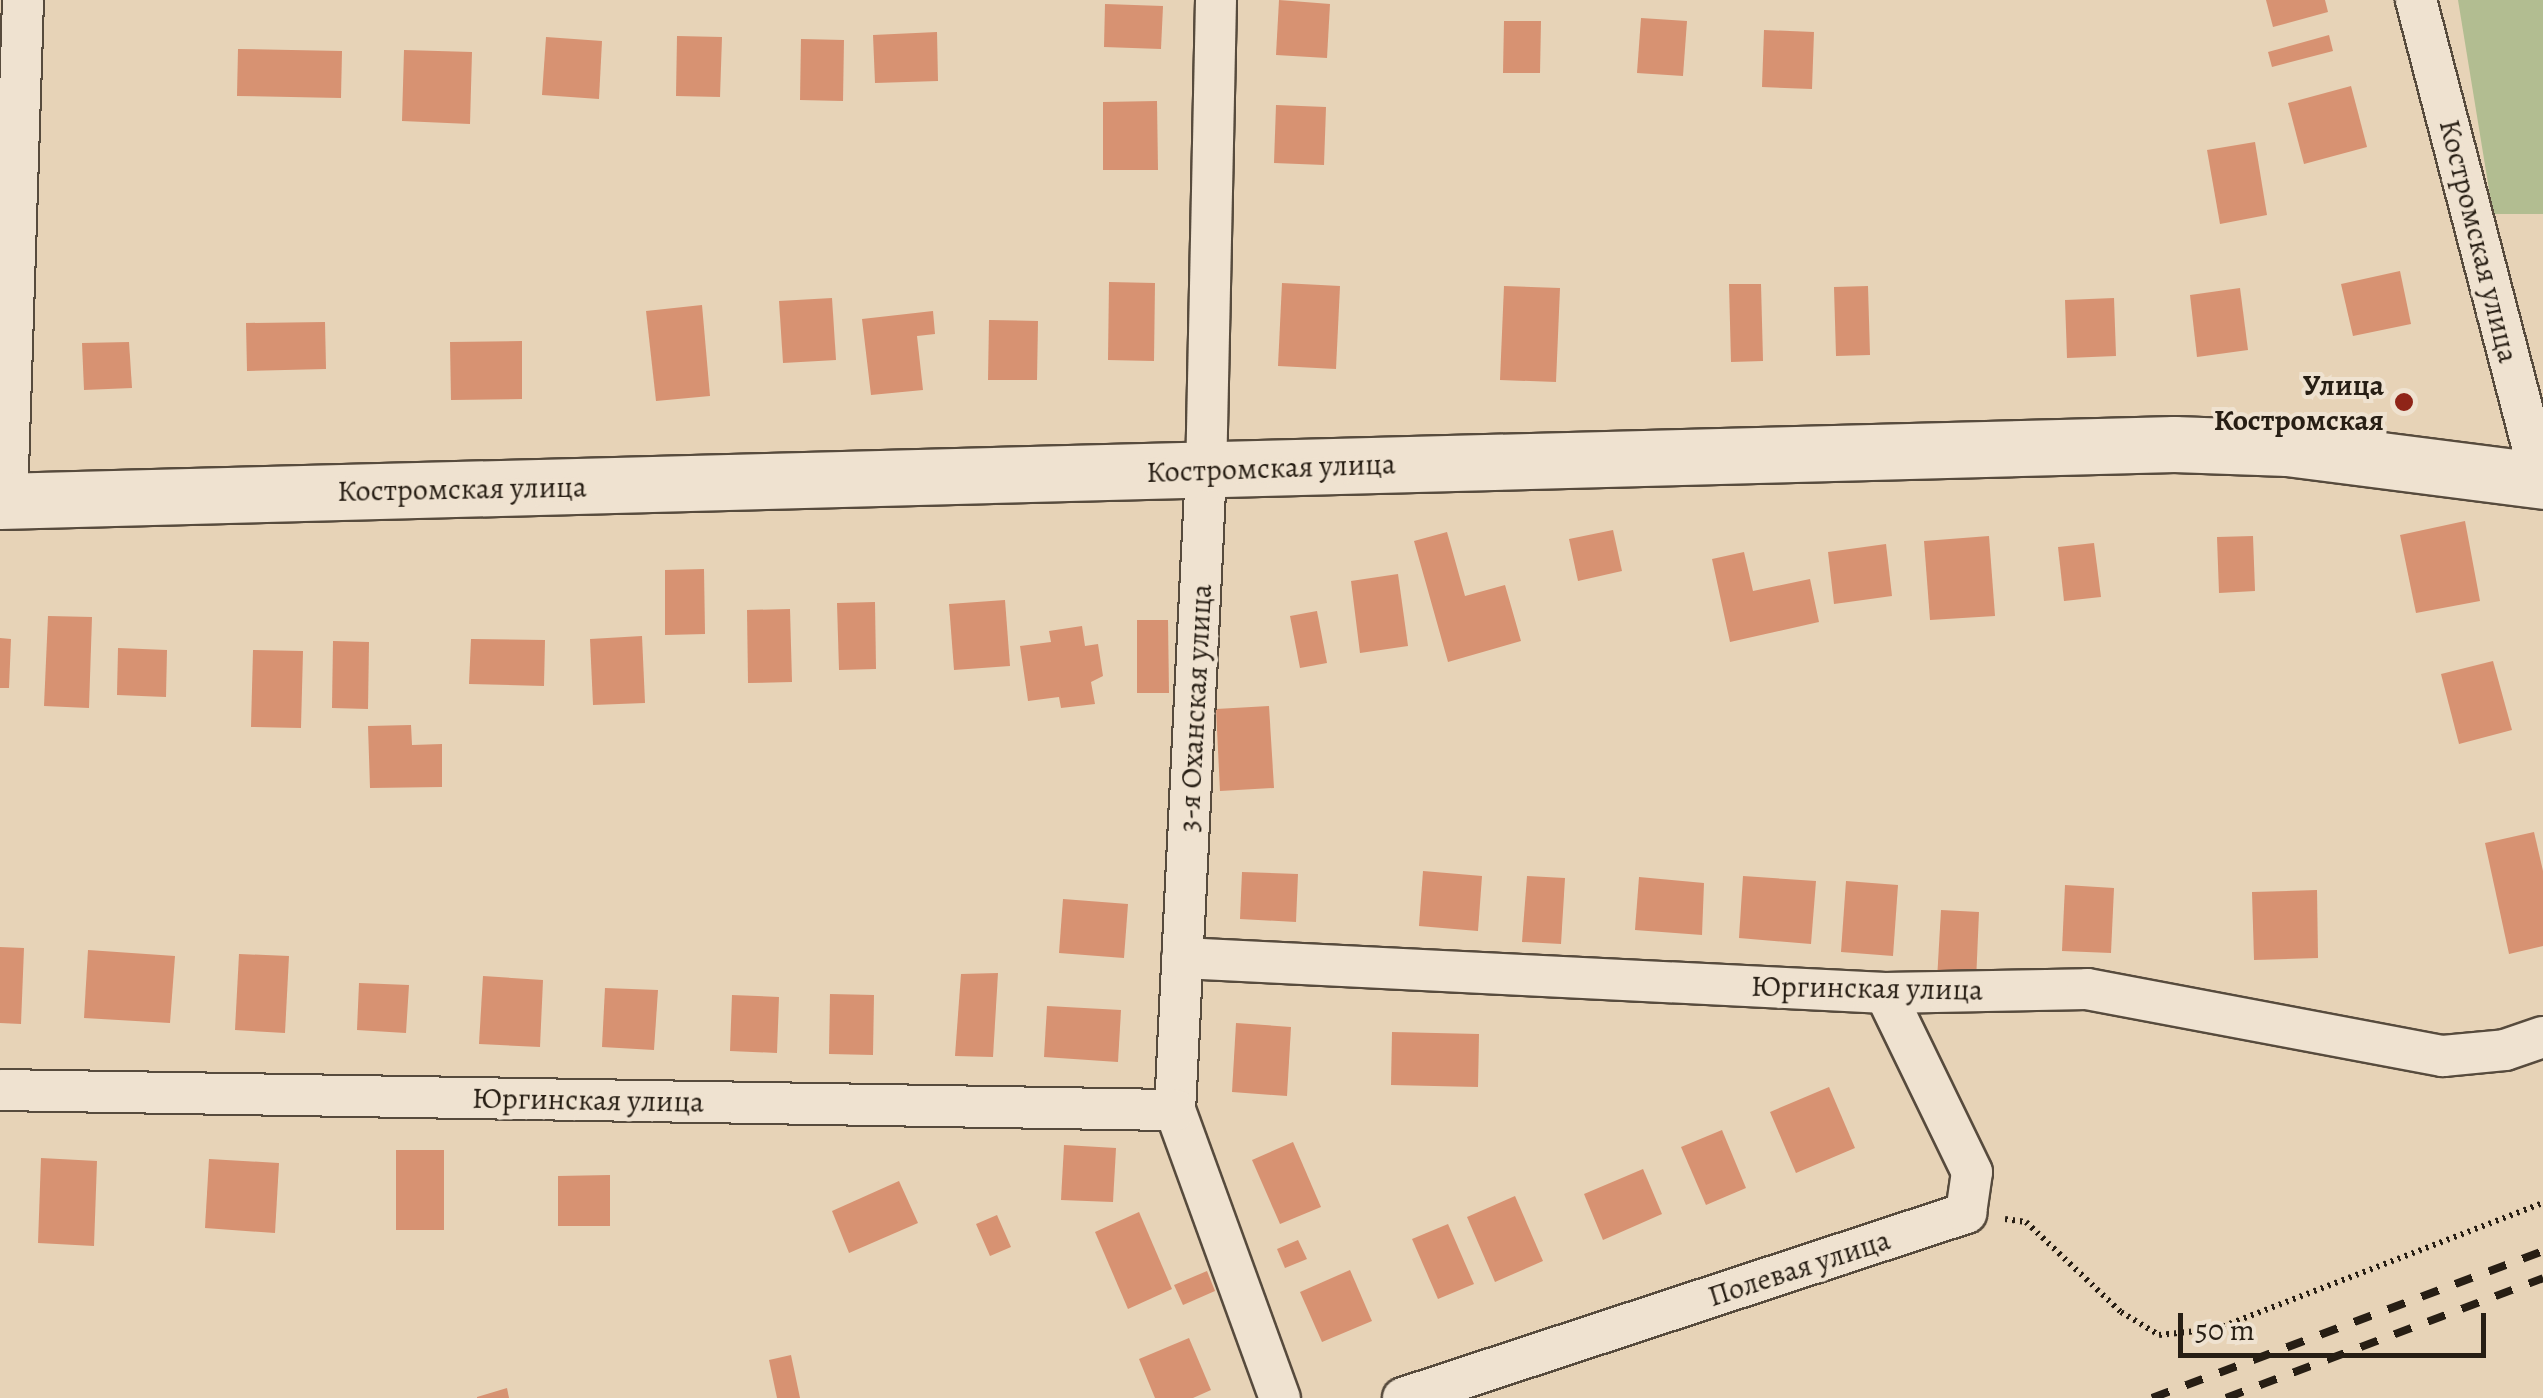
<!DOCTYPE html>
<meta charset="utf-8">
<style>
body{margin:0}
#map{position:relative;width:2543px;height:1398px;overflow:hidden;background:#e7d3b7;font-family:Alegreya,serif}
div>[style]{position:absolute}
.green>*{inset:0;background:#b2bd91}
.building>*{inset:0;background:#d79272}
.path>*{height:6px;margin-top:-3px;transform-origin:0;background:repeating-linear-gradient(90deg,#271e14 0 2.5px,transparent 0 7.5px)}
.roads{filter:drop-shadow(2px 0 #574b3d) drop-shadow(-2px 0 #574b3d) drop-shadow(0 2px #574b3d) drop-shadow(0 -2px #574b3d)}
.street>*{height:40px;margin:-20px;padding:0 20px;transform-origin:20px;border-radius:20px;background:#efe2d0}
.secondary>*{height:55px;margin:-27.5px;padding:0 27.5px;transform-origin:27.5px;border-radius:27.5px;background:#efe2d0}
.rail>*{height:8px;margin-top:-4px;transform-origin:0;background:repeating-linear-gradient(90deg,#271e14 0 18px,transparent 0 36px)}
.dots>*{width:28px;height:28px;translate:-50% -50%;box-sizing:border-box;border:5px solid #efe2d0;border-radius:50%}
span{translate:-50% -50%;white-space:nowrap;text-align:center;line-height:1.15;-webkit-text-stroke:8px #efe2d0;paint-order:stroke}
.street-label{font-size:30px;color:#271e14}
.poi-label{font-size:30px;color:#271e14;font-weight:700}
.right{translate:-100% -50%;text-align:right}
.scale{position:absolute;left:2178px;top:1313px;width:308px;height:45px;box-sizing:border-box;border:5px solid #271e14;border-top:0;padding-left:12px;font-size:30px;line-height:35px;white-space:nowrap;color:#271e14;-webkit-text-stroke:8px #efe2d0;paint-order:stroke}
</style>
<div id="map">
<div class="green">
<i style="clip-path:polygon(2458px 0,2543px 0,2543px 214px,2493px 214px)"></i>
</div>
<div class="building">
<i style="clip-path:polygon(1279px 0,1330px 4px,1327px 58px,1276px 55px)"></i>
<i style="clip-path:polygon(2266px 0,2325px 0,2328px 12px,2273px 27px)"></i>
<i style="clip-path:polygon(1105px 4px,1163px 6px,1161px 49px,1104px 47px)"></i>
<i style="clip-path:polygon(1641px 18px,1687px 21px,1683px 76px,1637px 73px)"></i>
<i style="clip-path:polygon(1504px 21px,1541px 21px,1540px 73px,1503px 73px)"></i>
<i style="clip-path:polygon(1764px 30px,1814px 32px,1812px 89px,1762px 87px)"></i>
<i style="clip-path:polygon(937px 32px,938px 81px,875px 83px,873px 35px)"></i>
<i style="clip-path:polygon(2329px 35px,2333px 51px,2272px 67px,2268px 52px)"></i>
<i style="clip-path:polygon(677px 36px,722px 37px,720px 97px,676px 96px)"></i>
<i style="clip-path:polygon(546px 37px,602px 41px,599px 99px,542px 95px)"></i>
<i style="clip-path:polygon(801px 39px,844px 40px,843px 101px,800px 100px)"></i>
<i style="clip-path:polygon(238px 49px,342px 51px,341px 98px,237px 96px)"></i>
<i style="clip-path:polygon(404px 50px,472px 52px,470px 124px,402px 121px)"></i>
<i style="clip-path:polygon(2351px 86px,2367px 147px,2304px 164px,2288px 103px)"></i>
<i style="clip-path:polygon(1157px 101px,1158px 170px,1103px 170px,1103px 102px)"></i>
<i style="clip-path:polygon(1276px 105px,1326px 107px,1324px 165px,1274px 163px)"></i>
<i style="clip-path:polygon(2255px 142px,2267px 215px,2220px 224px,2207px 150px)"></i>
<i style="clip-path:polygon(2400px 271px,2411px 324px,2353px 336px,2341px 284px)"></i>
<i style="clip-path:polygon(1109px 282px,1155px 283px,1154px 361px,1108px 360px)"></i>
<i style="clip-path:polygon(1282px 283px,1340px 286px,1336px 369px,1278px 366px)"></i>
<i style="clip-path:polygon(1729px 284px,1761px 284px,1763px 361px,1731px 362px)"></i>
<i style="clip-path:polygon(1504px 286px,1560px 288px,1556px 382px,1500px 380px)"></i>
<i style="clip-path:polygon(1868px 286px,1870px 355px,1836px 356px,1834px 287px)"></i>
<i style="clip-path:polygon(2240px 288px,2248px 350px,2197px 357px,2190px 295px)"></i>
<i style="clip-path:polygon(832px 298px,836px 360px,783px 363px,779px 301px)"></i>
<i style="clip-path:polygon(2114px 298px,2116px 356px,2067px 358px,2065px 300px)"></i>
<i style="clip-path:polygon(702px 305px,710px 396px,656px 401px,646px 311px)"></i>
<i style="clip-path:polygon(933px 311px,935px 334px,917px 336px,923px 390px,871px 395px,862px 319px)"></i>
<i style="clip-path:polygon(989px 320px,1038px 321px,1037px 380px,988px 380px)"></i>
<i style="clip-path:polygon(325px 322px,326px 369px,247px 371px,246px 323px)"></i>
<i style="clip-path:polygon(522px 341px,522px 399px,451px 400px,450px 342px)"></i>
<i style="clip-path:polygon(129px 342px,132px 388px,84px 390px,82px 343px)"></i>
<i style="clip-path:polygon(2465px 521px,2480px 601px,2416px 613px,2400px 535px)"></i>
<i style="clip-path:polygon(1613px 530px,1622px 571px,1578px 581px,1569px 539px)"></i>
<i style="clip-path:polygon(1447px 532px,1465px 596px,1505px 585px,1521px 641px,1448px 662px,1414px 541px)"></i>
<i style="clip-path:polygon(1989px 536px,1995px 616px,1930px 620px,1924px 541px)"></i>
<i style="clip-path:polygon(2253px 536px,2255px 591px,2219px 593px,2217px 537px)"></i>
<i style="clip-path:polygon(2094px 543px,2101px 597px,2064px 601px,2058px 547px)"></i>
<i style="clip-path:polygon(1886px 544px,1892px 596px,1834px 604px,1828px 552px)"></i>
<i style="clip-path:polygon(1744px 552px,1753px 591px,1810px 579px,1819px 622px,1730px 642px,1712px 559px)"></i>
<i style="clip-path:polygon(704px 569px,705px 634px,665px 635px,665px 570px)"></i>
<i style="clip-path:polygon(1398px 574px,1408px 646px,1360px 653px,1351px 581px)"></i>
<i style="clip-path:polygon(1005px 600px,1010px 666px,954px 670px,949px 604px)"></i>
<i style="clip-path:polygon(875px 602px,876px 669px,839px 670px,837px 603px)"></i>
<i style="clip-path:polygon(790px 609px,792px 682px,748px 683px,747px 610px)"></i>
<i style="clip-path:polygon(1317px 611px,1327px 663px,1300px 668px,1290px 616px)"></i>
<i style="clip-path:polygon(48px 616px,92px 617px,89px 708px,44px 706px)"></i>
<i style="clip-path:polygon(1137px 620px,1168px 620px,1169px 693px,1137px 693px)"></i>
<i style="clip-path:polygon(1082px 626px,1085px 646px,1098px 644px,1103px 676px,1091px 682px,1095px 704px,1061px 708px,1059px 697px,1028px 701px,1020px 646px,1051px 642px,1049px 631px)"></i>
<i style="clip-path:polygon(642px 636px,645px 703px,593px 705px,590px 639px)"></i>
<i style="clip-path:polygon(0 638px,11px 639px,9px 688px,0 688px)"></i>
<i style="clip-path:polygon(471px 639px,545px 640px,544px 686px,469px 684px)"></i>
<i style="clip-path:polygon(333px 641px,369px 642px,368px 709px,332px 708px)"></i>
<i style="clip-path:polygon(118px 648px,167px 650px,166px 697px,117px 695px)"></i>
<i style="clip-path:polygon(253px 650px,303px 651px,301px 728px,251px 727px)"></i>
<i style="clip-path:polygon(2493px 661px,2512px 730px,2459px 744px,2441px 674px)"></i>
<i style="clip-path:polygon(1269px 706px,1274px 788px,1220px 791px,1216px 709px)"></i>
<i style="clip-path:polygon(411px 725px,412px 745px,442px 744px,442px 787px,370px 788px,368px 726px)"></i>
<i style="clip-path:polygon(2534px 832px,2543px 871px,2543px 946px,2509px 954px,2485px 843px)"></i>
<i style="clip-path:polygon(1423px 871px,1482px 876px,1478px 931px,1419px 926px)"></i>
<i style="clip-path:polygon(1242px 872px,1298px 874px,1296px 922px,1240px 919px)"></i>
<i style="clip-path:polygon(1527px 876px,1565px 878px,1561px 944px,1522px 942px)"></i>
<i style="clip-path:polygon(1743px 876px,1816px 881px,1811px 944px,1739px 938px)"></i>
<i style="clip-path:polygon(1639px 877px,1704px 883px,1702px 935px,1635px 930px)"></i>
<i style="clip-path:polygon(1846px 881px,1898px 885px,1893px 956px,1841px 952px)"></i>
<i style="clip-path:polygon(2065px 885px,2114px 888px,2111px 953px,2062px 951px)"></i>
<i style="clip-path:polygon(2317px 890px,2318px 958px,2254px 960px,2252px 892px)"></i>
<i style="clip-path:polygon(1063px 899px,1128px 904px,1124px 958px,1059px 953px)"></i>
<i style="clip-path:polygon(1941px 910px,1979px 912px,1976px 982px,1937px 980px)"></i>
<i style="clip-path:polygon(0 947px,24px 948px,21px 1024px,0 1023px)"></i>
<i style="clip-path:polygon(88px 950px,175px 956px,170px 1023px,84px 1018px)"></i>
<i style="clip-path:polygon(239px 954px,289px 956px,285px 1033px,235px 1030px)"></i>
<i style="clip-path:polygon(998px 973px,993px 1057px,955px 1056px,961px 974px)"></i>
<i style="clip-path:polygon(483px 976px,543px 980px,540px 1047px,479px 1044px)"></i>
<i style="clip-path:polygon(359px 983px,409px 985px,406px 1033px,357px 1030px)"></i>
<i style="clip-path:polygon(605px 988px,658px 990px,654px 1050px,602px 1047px)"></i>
<i style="clip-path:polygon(830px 994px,874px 995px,873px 1055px,829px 1054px)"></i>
<i style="clip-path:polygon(732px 995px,779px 997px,777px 1053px,730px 1051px)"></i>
<i style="clip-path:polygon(1047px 1006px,1121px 1010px,1118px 1062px,1044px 1057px)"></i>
<i style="clip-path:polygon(1236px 1023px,1291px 1027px,1287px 1096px,1232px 1092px)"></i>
<i style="clip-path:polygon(1392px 1032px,1479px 1034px,1478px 1087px,1391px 1085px)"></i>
<i style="clip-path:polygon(1829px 1087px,1855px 1148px,1796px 1173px,1770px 1112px)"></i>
<i style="clip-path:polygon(1722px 1130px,1746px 1188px,1706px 1205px,1681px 1147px)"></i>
<i style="clip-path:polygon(1293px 1142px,1321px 1207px,1280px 1224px,1252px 1160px)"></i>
<i style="clip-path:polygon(1064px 1145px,1116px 1148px,1113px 1202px,1061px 1200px)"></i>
<i style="clip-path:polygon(396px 1150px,444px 1150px,444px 1230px,396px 1230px)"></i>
<i style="clip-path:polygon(41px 1158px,97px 1161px,94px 1246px,38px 1243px)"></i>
<i style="clip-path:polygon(209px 1159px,279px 1163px,275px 1233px,205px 1228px)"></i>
<i style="clip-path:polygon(1643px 1169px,1662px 1214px,1603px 1240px,1584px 1194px)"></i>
<i style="clip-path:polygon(610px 1175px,610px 1226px,558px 1226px,558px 1176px)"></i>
<i style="clip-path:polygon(899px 1181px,918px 1223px,849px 1253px,832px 1211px)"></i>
<i style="clip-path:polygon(1515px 1196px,1543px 1261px,1495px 1282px,1467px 1217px)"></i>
<i style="clip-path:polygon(1139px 1212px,1172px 1289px,1128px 1309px,1095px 1232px)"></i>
<i style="clip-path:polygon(997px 1215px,1011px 1247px,990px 1256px,976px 1224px)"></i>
<i style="clip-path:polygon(1448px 1224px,1474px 1284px,1438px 1299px,1412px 1239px)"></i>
<i style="clip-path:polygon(1298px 1240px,1307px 1259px,1285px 1268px,1277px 1249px)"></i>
<i style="clip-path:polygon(1350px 1270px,1372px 1321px,1322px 1342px,1300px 1292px)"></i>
<i style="clip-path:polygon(1207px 1271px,1215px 1291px,1183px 1305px,1174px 1285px)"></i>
<i style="clip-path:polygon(1189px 1338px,1211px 1390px,1193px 1398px,1155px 1398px,1139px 1359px)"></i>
<i style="clip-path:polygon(791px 1355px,800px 1398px,777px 1398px,769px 1360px)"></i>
<i style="clip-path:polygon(507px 1388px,509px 1398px,477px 1398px,477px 1397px)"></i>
</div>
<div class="path">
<i style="left:2005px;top:1219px;width:21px;rotate:8deg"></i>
<i style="left:2026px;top:1222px;width:131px;rotate:43.5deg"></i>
<i style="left:2121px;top:1312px;width:44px;rotate:31.2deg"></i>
<i style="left:2159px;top:1335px;width:57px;rotate:-6deg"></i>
<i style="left:2216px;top:1329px;width:350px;rotate:-21.1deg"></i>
</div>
<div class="roads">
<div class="street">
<i style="left:1216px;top:0;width:470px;rotate:91.2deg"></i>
<i style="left:1206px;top:470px;width:641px;rotate:92.77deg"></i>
<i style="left:1175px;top:1110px;width:307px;rotate:70deg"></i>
<i style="left:2416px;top:0;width:504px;rotate:75.41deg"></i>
<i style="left:7px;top:501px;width:501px;rotate:-88.17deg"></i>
<i style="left:1182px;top:958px;width:704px;rotate:2.85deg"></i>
<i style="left:1885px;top:993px;width:202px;rotate:-1.1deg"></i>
<i style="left:2087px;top:989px;width:362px;rotate:10.7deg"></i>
<i style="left:2443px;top:1056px;width:62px;rotate:-5.5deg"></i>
<i style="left:2505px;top:1050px;width:40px;rotate:-18.9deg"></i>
<i style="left:0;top:1090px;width:1175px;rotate:0.98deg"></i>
<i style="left:1403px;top:1398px;width:593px;rotate:-18.19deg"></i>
<i style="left:1966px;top:1213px;width:41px;rotate:-81.7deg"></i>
<i style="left:1972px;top:1172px;width:199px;rotate:-115.9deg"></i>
</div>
<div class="secondary">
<i style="left:0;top:501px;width:2175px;rotate:-1.5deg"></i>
<i style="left:2174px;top:444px;width:113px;rotate:2deg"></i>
<i style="left:2287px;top:448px;width:258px;rotate:7.3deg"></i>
</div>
</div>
<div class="rail">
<i style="left:2152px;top:1398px;width:418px;rotate:-20.6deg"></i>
<i style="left:2226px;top:1398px;width:339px;rotate:-20.7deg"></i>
</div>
<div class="dots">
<i style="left:2404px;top:402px;background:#8f2418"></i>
</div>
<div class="street-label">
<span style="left:2479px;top:241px;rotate:76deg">Костромская улица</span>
<span style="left:1271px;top:468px;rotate:-2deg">Костромская улица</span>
<span style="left:462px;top:489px;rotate:-1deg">Костромская улица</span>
<span style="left:1195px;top:708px;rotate:-87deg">3-я Оханская улица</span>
<span style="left:1867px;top:988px;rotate:1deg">Юргинская улица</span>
<span style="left:588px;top:1100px;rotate:1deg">Юргинская улица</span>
<span style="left:1799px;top:1268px;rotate:-18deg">Полевая улица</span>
</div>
<div class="poi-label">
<span class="right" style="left:2384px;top:402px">Улица<br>Костромская</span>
</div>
<div class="scale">50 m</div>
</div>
